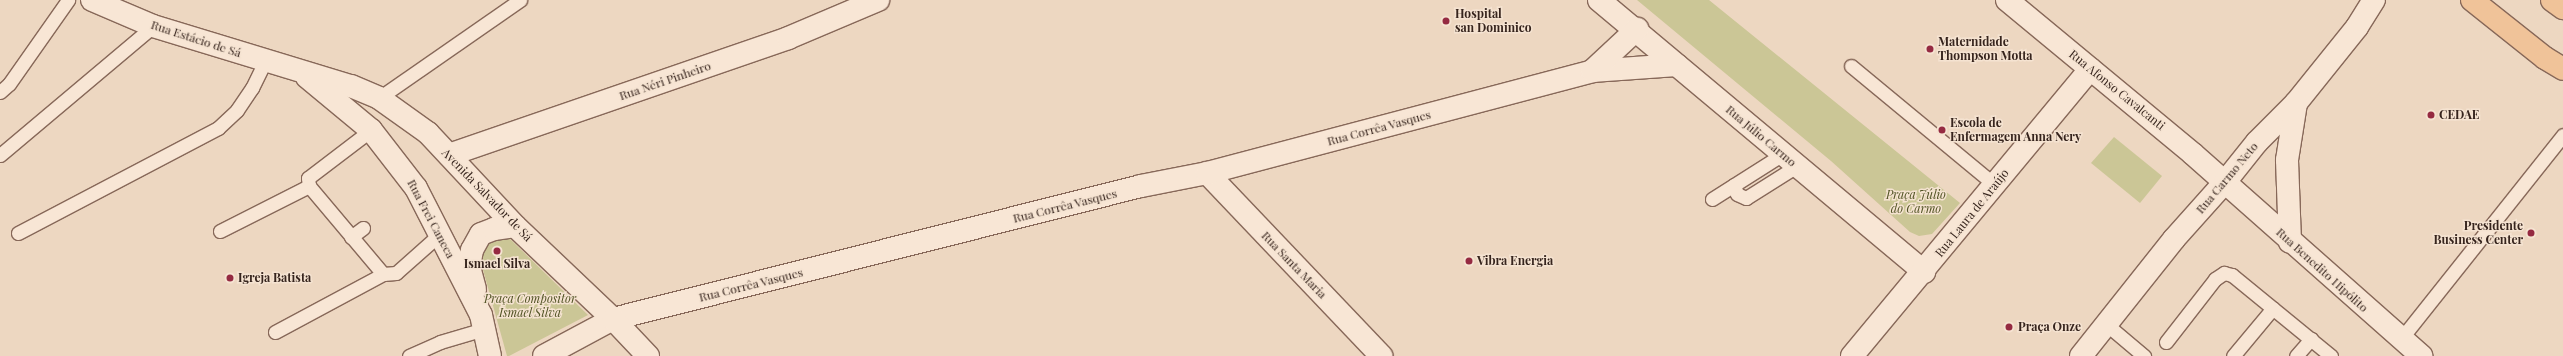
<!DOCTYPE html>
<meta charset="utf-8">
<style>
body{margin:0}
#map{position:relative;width:2563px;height:356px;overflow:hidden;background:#edd7c1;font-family:"Playfair Display",serif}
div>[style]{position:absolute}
.green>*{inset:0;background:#cbc696}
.roads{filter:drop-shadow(1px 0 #876859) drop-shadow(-1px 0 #876859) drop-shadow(0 1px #876859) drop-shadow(0 -1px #876859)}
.lane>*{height:13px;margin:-6.5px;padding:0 6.5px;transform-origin:6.5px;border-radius:6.5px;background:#f8e6d5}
.street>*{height:22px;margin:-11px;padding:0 11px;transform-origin:11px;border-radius:11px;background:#f8e6d5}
.secondary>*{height:22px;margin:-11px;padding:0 11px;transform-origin:11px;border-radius:11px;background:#f8e6d5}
.primary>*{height:22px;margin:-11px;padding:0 11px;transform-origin:11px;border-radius:11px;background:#f0c399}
.dots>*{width:11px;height:11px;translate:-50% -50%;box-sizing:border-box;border:2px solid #f5e3d1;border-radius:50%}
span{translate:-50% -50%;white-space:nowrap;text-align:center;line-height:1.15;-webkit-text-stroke:3px #f5e3d1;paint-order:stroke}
.poi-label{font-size:12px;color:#36241d;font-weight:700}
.left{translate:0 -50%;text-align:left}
.right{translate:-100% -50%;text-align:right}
.street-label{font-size:12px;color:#36241d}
.park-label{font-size:12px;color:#515324;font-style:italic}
</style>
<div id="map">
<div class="green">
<i style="clip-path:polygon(1637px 0,1709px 0,1960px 203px,1932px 234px,1919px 236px,1910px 232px,1831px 161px)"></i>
<i style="clip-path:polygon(2114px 137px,2162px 176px,2140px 203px,2091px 163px)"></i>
<i style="clip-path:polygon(498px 235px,508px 237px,588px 315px,509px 356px,507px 356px,480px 259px,482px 244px)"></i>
</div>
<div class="roads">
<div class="lane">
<i style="left:1851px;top:66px;width:187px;rotate:39.6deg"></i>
<i style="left:0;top:92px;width:12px;rotate:-42deg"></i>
<i style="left:9px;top:84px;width:103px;rotate:-54.9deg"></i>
<i style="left:379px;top:98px;width:172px;rotate:-34.8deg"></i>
<i style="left:371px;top:130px;width:79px;rotate:142.7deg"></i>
<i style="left:308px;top:178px;width:8px;rotate:83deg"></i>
<i style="left:309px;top:186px;width:115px;rotate:49.9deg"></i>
<i style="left:383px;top:274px;width:13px;rotate:-4deg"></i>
<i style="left:396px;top:273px;width:59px;rotate:-41.6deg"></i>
<i style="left:0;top:155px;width:200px;rotate:-40.1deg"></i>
<i style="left:1734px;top:185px;width:9px;rotate:72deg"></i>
<i style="left:1737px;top:194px;width:10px;rotate:24deg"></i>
<i style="left:1746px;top:198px;width:60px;rotate:-32.1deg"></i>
<i style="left:1712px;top:199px;width:84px;rotate:-32.4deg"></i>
<i style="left:220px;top:231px;width:100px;rotate:-26.8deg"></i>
<i style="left:18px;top:233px;width:226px;rotate:-27.7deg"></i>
<i style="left:218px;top:128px;width:26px;rotate:-43deg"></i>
<i style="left:237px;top:110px;width:27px;rotate:-56deg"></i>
<i style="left:252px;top:88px;width:30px;rotate:-64deg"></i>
<i style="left:351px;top:237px;width:15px;rotate:-37deg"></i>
<i style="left:2106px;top:324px;width:50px;rotate:40.1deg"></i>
<i style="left:275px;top:332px;width:123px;rotate:-28.2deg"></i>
<i style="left:2400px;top:340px;width:262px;rotate:-51.5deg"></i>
<i style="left:2166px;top:342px;width:80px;rotate:-52.1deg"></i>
<i style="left:2215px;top:279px;width:11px;rotate:-34deg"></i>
<i style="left:2224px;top:273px;width:8px;rotate:14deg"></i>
<i style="left:2232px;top:275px;width:128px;rotate:39.3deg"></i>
<i style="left:409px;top:356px;width:34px;rotate:-24deg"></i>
<i style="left:440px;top:342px;width:46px;rotate:-16.5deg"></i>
<i style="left:2233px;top:356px;width:62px;rotate:-50.2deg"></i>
<i style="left:2296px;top:356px;width:23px;rotate:-49deg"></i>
</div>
<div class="street">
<i style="left:1599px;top:0;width:424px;rotate:39.9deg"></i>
<i style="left:1592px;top:71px;width:85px;rotate:-4deg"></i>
<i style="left:449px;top:155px;width:359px;rotate:-19deg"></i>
<i style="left:788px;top:38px;width:98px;rotate:-22.9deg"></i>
<i style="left:1207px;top:173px;width:253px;rotate:46.4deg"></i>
<i style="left:544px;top:356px;width:78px;rotate:-28.2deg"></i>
<i style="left:613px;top:319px;width:544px;rotate:-14.14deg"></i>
<i style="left:1141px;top:186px;width:67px;rotate:-11.1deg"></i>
<i style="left:1207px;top:173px;width:398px;rotate:-14.8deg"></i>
<i style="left:1592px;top:71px;width:62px;rotate:-43deg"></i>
<i style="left:1852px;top:356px;width:373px;rotate:-50.3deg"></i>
<i style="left:2081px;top:356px;width:149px;rotate:-51.5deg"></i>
<i style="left:2174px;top:239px;width:76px;rotate:-48.2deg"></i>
</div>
<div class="secondary">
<i style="left:92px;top:0;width:66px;rotate:23.1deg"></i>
<i style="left:153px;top:26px;width:207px;rotate:16.9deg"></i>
<i style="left:351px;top:86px;width:30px;rotate:23deg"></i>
<i style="left:379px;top:98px;width:60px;rotate:35.5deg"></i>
<i style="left:428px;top:133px;width:127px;rotate:46.9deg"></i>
<i style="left:515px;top:226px;width:135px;rotate:43.5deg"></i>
<i style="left:613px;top:319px;width:51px;rotate:46.6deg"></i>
<i style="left:2007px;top:0;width:241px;rotate:39.6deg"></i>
<i style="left:2193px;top:154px;width:305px;rotate:41.5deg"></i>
<i style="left:307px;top:77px;width:83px;rotate:39.6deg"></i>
<i style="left:371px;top:130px;width:73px;rotate:52.2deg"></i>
<i style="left:416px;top:188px;width:143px;rotate:62.9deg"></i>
<i style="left:481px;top:315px;width:42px;rotate:77.6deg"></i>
<i style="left:2225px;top:182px;width:51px;rotate:-51.3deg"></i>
<i style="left:2257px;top:142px;width:55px;rotate:-45deg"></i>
<i style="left:2296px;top:103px;width:97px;rotate:-51.2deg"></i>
<i style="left:2357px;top:27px;width:32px;rotate:-58deg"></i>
<i style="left:2290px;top:242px;width:82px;rotate:-92.1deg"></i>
<i style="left:2287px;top:160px;width:58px;rotate:-81deg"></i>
<i style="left:475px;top:289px;width:23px;rotate:-105deg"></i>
<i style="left:469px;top:267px;width:17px;rotate:-80deg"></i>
<i style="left:472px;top:250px;width:18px;rotate:-61deg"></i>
<i style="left:481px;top:234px;width:14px;rotate:-21deg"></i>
<i style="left:494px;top:229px;width:21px;rotate:-8deg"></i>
</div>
<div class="primary">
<i style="left:2472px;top:0;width:93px;rotate:38.5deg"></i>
<i style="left:2545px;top:58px;width:21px;rotate:31deg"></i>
<i style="left:2552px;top:0;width:14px;rotate:36deg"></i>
</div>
</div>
<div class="dots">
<i style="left:1446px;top:21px;background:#952a41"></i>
<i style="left:1930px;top:49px;background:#952a41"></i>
<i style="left:2431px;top:115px;background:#952a41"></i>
<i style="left:1942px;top:130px;background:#952a41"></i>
<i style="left:2531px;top:233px;background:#952a41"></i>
<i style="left:497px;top:251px;background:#952a41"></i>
<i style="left:1469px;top:261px;background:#952a41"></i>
<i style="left:230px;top:278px;background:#952a41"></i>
<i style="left:2009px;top:327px;background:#952a41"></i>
</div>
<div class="poi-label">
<span class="left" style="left:1455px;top:21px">Hospital<br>san Dominico</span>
<span class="left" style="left:1938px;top:49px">Maternidade<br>Thompson Motta</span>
<span class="left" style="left:2439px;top:115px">CEDAE</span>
<span class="left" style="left:1950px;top:130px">Escola de<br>Enfermagem Anna Nery</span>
<span class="right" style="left:2523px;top:233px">Presidente<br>Business Center</span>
<span class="left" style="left:1477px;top:261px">Vibra Energia</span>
<span style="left:497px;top:264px">Ismael Silva</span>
<span class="left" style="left:238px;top:278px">Igreja Batista</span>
<span class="left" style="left:2018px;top:327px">Praça Onze</span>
</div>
<div class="street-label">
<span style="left:196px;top:39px;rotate:18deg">Rua Estácio de Sá</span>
<span style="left:665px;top:81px;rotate:-19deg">Rua Néri Pinheiro</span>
<span style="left:2117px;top:90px;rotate:39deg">Rua Afonso Cavalcanti</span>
<span style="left:1379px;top:128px;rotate:-15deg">Rua Corrêa Vasques</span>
<span style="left:1761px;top:136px;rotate:40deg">Rua Júlio Carmo</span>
<span style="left:2227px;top:178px;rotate:-50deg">Rua Carmo Neto</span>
<span style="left:487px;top:195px;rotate:46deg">Avenida Salvador de Sá</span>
<span style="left:1065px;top:206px;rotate:-14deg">Rua Corrêa Vasques</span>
<span style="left:1972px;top:213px;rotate:-51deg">Rua Laura de Araújo</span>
<span style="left:431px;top:219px;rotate:62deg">Rua Frei Caneca</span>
<span style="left:1294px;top:265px;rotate:46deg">Rua Santa Maria</span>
<span style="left:2322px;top:270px;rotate:42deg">Rua Benedito Hipólito</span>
<span style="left:751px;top:285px;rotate:-14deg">Rua Corrêa Vasques</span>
</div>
<div class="park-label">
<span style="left:1916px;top:202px">Praça Júlio<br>do Carmo</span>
<span style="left:530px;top:306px">Praça Compositor<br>Ismael Silva</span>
</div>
</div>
